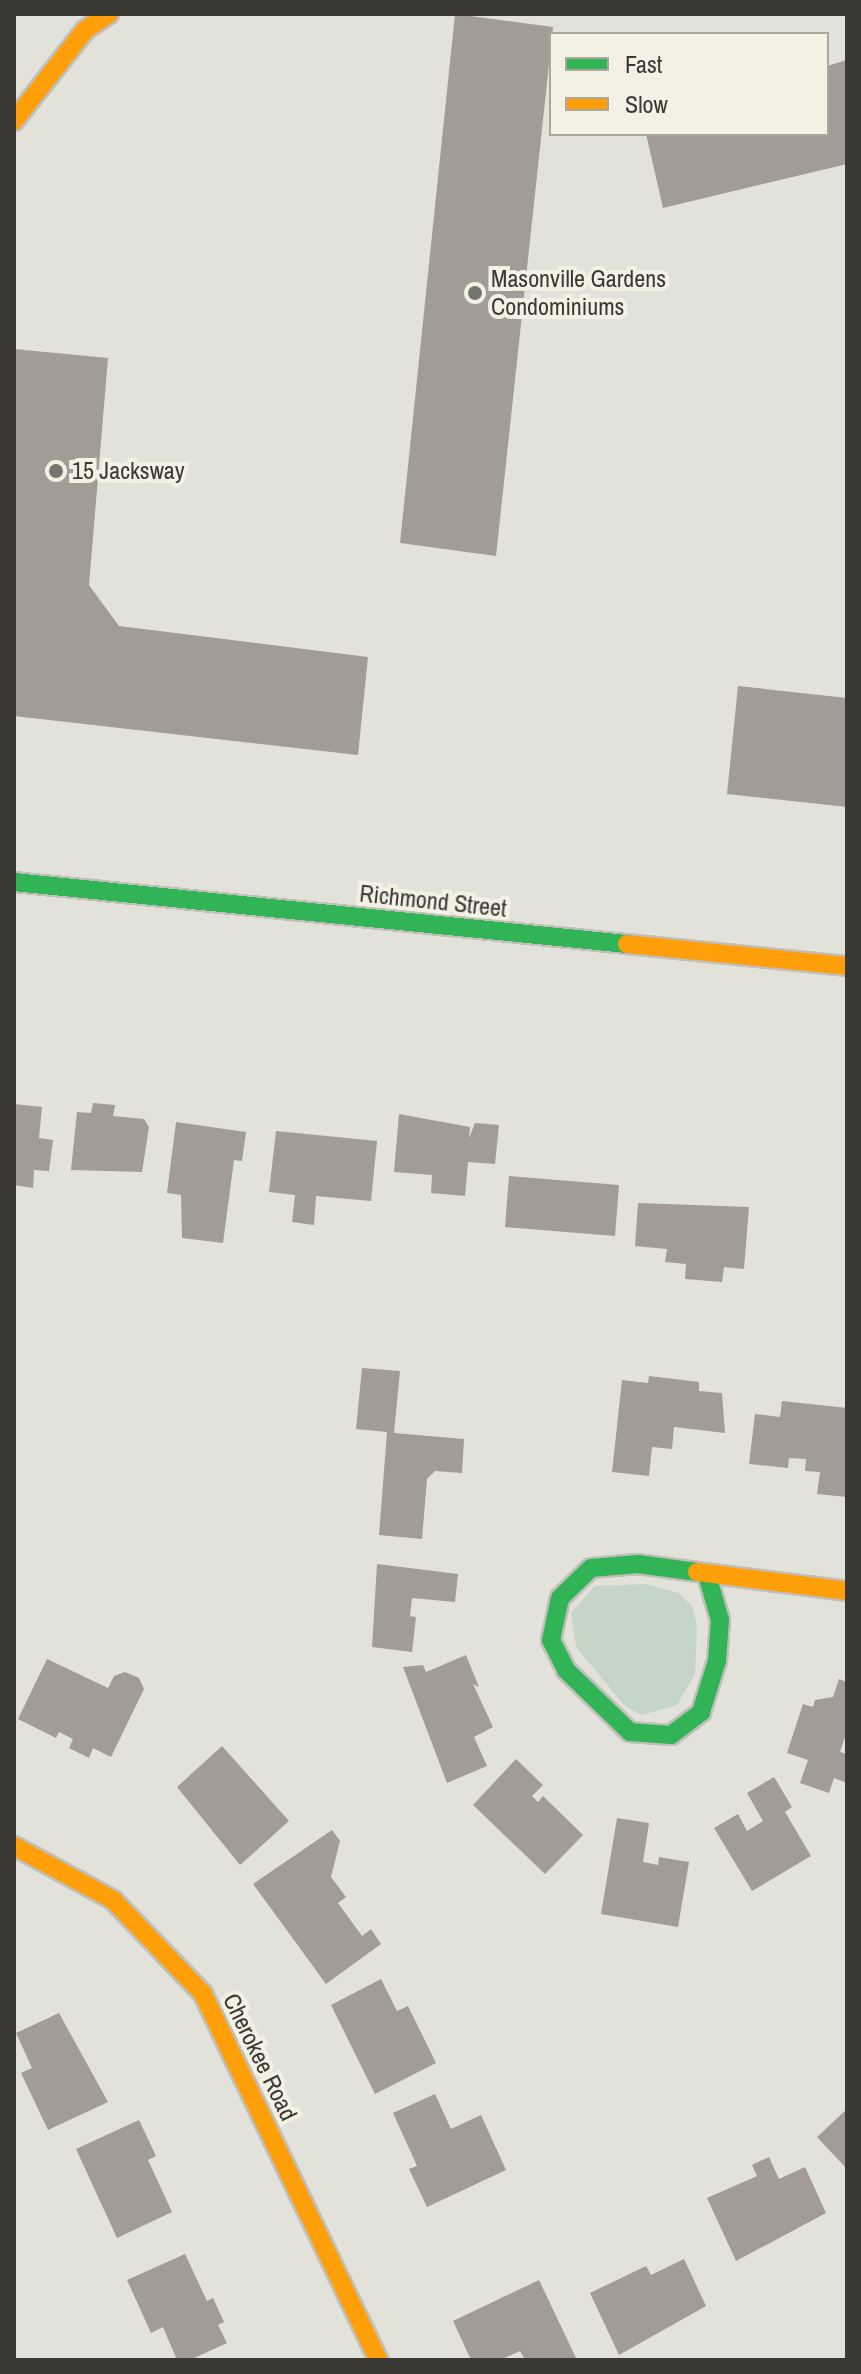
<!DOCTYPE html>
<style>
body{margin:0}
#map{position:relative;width:861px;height:2374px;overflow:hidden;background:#e2e1da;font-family:"Archivo Narrow",sans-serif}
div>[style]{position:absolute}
.green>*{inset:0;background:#c5d5c7}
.building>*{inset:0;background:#a29b96}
.roads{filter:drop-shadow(2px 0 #c0bfba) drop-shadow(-2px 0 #c0bfba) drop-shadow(0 2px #c0bfba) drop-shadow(0 -2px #c0bfba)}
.fast>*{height:18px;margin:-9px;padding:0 9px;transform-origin:9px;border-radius:9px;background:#30b455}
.slow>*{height:18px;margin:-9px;padding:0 9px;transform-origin:9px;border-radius:9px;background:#ff9f0a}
.dots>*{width:22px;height:22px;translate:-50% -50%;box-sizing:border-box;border:4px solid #f3f1e4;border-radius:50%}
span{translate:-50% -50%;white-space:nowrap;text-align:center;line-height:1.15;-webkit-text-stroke:8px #f3f1e4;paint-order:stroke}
.poi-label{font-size:24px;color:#3a3934}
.left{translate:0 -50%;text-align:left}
.street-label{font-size:24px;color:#3a3934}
.frame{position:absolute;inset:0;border:16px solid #3a3934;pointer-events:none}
.legend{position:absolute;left:549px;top:32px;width:280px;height:104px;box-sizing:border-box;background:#f3f1e4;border:2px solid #a9a79e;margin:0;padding:10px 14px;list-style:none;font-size:24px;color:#3a3934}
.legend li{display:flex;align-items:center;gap:16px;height:40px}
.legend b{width:40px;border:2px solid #a9a79e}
</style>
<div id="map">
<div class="green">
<i style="clip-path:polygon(647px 1584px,678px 1593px,692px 1606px,697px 1626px,695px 1674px,677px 1705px,642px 1715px,625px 1706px,576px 1647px,571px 1613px,595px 1586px)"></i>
</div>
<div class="building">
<i style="clip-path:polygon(455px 14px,553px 27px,496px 556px,400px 543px)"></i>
<i style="clip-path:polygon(847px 60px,847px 164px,663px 208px,646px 134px,827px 134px,827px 66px)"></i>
<i style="clip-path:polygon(14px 349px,108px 358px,89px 585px,119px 626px,368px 657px,358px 755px,14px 716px)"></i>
<i style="clip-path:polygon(738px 686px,847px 698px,847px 807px,727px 794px)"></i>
<i style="clip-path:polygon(93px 1103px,115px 1105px,113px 1116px,144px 1119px,149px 1127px,142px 1172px,71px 1170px,77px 1112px,91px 1113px)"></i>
<i style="clip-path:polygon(14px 1104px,42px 1107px,39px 1138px,53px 1140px,49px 1171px,34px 1170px,33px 1188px,14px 1185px)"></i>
<i style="clip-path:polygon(399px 1114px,470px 1127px,469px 1138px,475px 1123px,499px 1125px,495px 1164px,468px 1162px,465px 1196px,431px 1193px,432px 1175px,394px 1172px)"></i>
<i style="clip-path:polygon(176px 1122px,246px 1132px,242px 1161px,234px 1160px,223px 1243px,182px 1238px,181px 1195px,167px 1193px)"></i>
<i style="clip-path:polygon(276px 1131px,377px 1141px,371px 1201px,316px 1196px,314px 1225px,292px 1222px,295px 1195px,269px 1192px)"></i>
<i style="clip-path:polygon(509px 1176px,619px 1185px,615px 1236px,505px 1227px)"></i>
<i style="clip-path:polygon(638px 1203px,749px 1207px,744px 1269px,724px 1267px,722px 1282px,685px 1279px,686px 1264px,665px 1262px,667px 1249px,635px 1246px)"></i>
<i style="clip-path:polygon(362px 1368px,400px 1371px,394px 1433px,464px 1439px,462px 1473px,435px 1471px,427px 1479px,422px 1539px,379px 1535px,387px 1432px,356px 1429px)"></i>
<i style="clip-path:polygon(649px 1376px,699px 1382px,699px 1391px,722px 1393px,725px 1433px,674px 1427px,672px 1449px,652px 1447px,649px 1476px,612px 1472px,622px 1380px,648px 1383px)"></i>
<i style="clip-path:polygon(782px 1401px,847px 1408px,847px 1497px,817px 1494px,820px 1472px,805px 1471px,806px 1459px,789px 1458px,788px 1468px,749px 1464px,755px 1414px,780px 1417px)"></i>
<i style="clip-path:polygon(377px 1564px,458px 1574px,455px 1602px,412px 1598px,410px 1616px,416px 1617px,412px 1652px,372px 1647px)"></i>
<i style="clip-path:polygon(466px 1655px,479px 1687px,473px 1684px,493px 1727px,474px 1737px,487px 1766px,447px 1783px,403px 1667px,423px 1665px,426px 1672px)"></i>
<i style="clip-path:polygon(47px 1659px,108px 1688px,114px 1676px,125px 1672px,139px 1678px,144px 1689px,111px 1757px,93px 1748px,89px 1758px,69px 1748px,73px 1739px,59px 1732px,56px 1738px,18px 1719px)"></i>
<i style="clip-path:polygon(839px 1679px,847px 1682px,847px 1731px,840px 1752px,847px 1754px,847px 1783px,834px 1778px,829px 1793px,800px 1783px,808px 1760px,787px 1753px,803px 1704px,813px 1707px,815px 1700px,833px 1697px)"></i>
<i style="clip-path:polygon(222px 1746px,289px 1821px,240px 1865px,177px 1787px)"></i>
<i style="clip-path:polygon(516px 1759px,543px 1785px,532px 1796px,538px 1802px,543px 1796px,583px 1835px,545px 1874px,473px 1805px)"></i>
<i style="clip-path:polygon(774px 1777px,792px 1807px,785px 1812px,811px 1856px,752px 1891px,714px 1828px,738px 1814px,747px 1831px,763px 1821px,747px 1793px)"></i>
<i style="clip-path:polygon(617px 1818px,649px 1823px,643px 1862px,658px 1865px,659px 1857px,689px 1862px,678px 1927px,601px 1914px)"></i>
<i style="clip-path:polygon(332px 1830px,340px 1841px,331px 1877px,346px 1897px,338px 1903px,362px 1936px,371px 1929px,381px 1944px,326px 1984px,253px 1884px)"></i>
<i style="clip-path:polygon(381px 1979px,397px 2011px,408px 2006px,436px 2063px,375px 2094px,331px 2005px)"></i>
<i style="clip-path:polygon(59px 2013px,108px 2102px,48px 2130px,21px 2073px,32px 2068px,16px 2033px)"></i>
<i style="clip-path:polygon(435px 2094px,451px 2129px,481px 2115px,506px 2170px,427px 2207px,409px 2169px,417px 2166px,393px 2113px)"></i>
<i style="clip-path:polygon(847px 2109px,847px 2169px,817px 2137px)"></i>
<i style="clip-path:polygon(139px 2120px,156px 2156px,148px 2160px,172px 2212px,117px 2238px,76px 2149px)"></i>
<i style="clip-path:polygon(769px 2157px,779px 2179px,805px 2167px,826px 2213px,736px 2261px,707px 2198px,757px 2176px,752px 2165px)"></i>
<i style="clip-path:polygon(185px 2254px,207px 2301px,213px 2298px,224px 2322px,218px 2325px,227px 2343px,190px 2360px,177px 2360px,163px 2327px,151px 2333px,127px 2280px)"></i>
<i style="clip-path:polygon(684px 2259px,706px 2306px,619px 2355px,590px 2293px,646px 2266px,651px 2275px)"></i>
<i style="clip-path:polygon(539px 2280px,577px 2360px,525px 2360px,520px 2351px,500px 2360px,471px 2360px,453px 2321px)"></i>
</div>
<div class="roads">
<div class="fast">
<i style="left:14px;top:882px;width:616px;rotate:5.78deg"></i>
<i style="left:697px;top:1572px;width:60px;rotate:-172.3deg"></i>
<i style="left:638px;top:1564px;width:47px;rotate:175.1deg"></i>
<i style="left:591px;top:1568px;width:43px;rotate:135.9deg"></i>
<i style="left:560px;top:1598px;width:43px;rotate:102.1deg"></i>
<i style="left:551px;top:1640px;width:34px;rotate:63deg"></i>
<i style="left:566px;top:1670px;width:89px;rotate:44.1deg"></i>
<i style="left:630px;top:1732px;width:41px;rotate:4.2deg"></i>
<i style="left:671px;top:1735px;width:38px;rotate:-37deg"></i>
<i style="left:701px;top:1712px;width:53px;rotate:-72.6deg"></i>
<i style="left:717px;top:1661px;width:41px;rotate:-85.8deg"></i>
<i style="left:720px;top:1620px;width:47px;rotate:-106.1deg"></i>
</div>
<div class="slow">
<i style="left:14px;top:121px;width:115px;rotate:-52deg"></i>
<i style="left:85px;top:30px;width:29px;rotate:-34deg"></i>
<i style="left:627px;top:944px;width:221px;rotate:5.7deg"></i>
<i style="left:697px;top:1572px;width:151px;rotate:7.2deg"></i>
<i style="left:14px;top:1846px;width:113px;rotate:28.6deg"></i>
<i style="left:113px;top:1900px;width:130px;rotate:46.2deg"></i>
<i style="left:203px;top:1994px;width:406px;rotate:64.4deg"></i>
</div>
</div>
<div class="dots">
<i style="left:475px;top:293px;background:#75746e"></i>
<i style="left:56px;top:471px;background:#75746e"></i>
</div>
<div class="poi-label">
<span class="left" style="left:491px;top:293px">Masonville Gardens<br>Condominiums</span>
<span class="left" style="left:72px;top:471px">15 Jacksway</span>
</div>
<div class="street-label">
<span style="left:433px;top:901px;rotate:6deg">Richmond Street</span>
<span style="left:260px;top:2057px;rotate:64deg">Cherokee Road</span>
</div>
<div class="frame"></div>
<ul class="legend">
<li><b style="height:10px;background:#30b455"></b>Fast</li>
<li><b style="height:10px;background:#ff9f0a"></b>Slow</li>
</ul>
</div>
